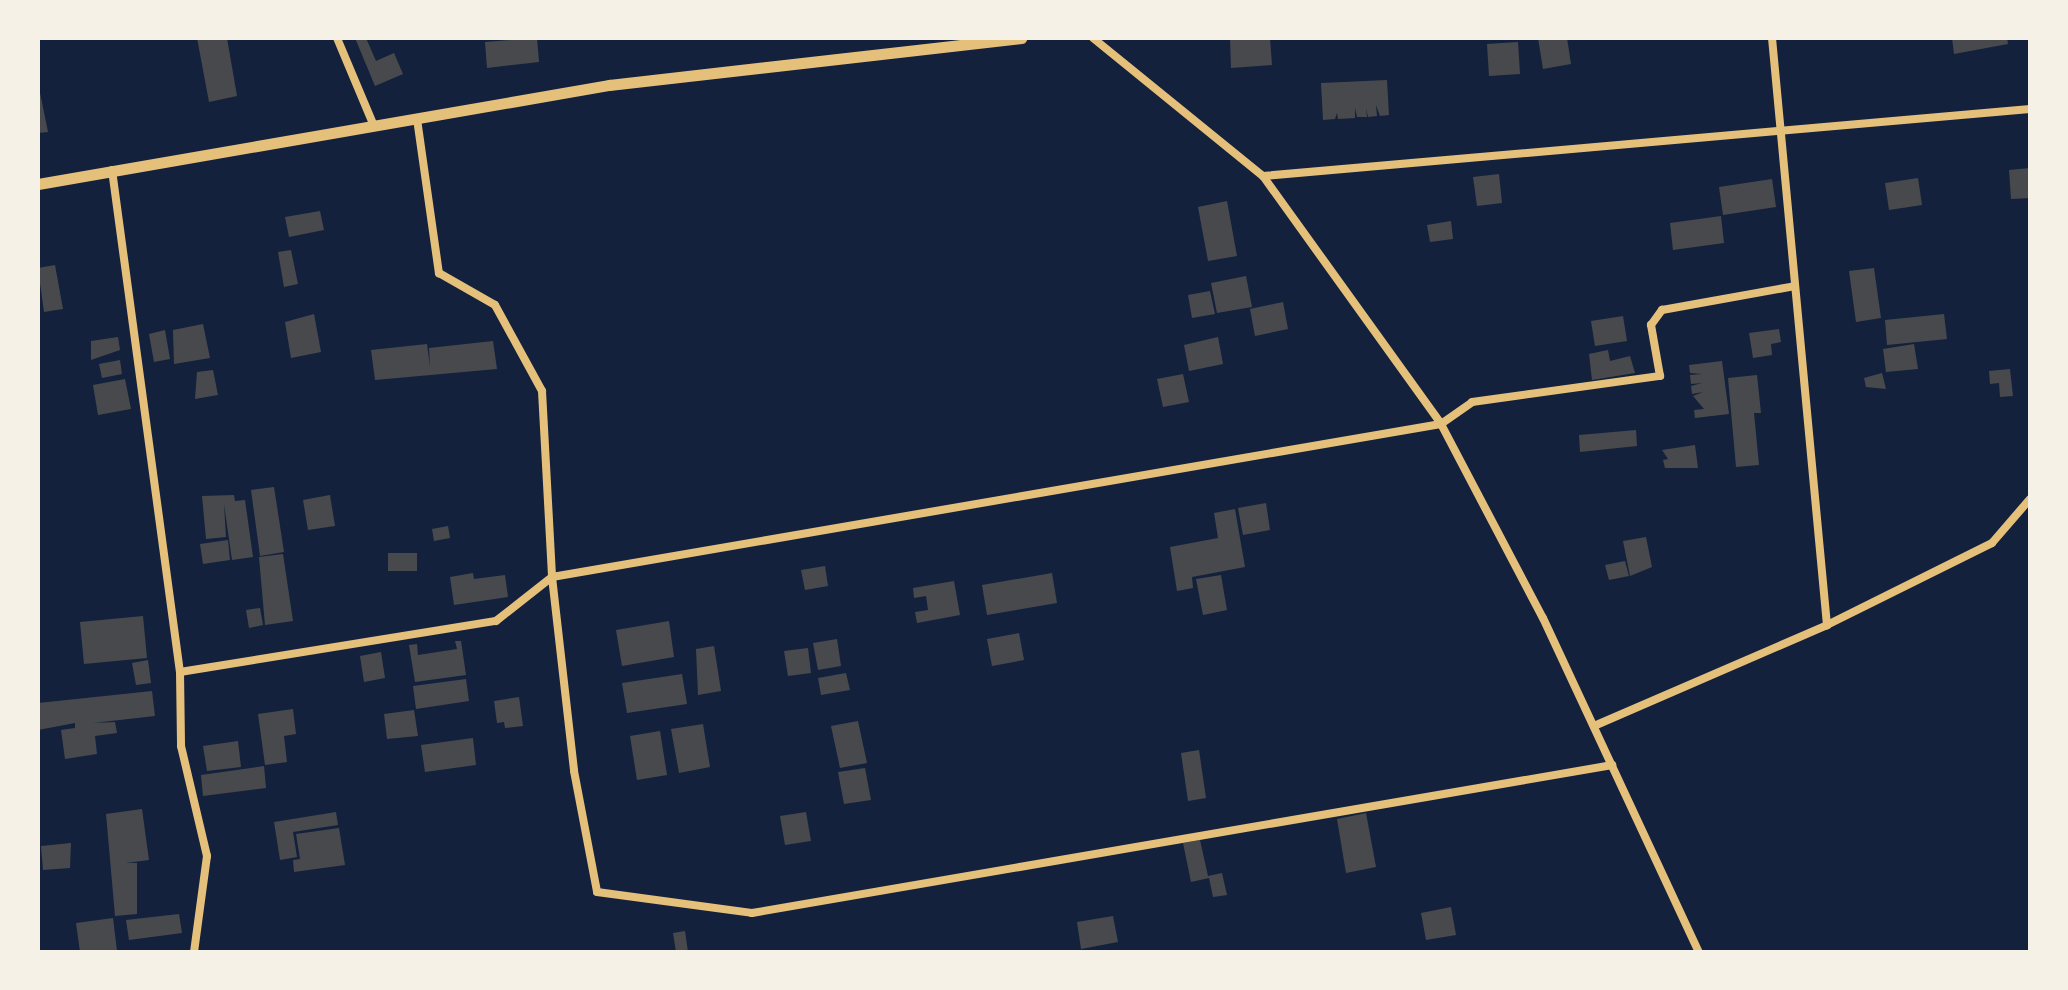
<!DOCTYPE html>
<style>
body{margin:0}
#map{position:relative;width:2068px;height:990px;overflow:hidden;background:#14213d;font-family:Overpass,sans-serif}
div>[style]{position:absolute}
.building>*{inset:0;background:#48494c}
.minor>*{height:8px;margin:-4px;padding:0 4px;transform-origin:4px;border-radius:4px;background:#e5c07b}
.tertiary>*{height:11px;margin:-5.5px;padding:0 5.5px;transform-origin:5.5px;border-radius:5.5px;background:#e5c07b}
span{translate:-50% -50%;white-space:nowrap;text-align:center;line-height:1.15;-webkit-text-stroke:6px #f6f1e7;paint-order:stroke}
.frame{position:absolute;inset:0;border:40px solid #f6f1e7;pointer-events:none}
</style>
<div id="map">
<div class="building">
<i style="clip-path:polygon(197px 38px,227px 38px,237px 96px,209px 102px)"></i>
<i style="clip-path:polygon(355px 38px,366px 38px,376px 61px,394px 53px,403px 74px,375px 86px)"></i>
<i style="clip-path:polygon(537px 38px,539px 62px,487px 68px,485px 42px)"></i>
<i style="clip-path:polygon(1270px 38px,1272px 65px,1231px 68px,1230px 39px)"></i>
<i style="clip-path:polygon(1538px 38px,1567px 38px,1571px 64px,1543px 69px)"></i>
<i style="clip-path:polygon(1952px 38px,2007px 38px,2008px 44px,1954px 54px)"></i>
<i style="clip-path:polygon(1518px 42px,1520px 74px,1489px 76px,1487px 44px)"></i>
<i style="clip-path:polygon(1387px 80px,1389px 115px,1380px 116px,1376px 105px,1377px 116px,1368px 117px,1366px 108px,1367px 117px,1357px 117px,1355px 108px,1355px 118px,1338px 119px,1337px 113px,1335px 119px,1323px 120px,1321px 83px)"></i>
<i style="clip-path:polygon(38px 83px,48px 132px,38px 133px)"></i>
<i style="clip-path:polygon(2030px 168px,2030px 198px,2011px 199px,2009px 170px)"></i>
<i style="clip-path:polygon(1499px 174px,1502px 203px,1477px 206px,1473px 177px)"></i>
<i style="clip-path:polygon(1918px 178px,1922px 205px,1889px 210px,1885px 183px)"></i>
<i style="clip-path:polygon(1772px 179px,1776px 207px,1723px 215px,1719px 187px)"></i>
<i style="clip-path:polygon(1227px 201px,1237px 256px,1208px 261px,1198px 207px)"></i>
<i style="clip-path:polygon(320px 211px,324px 230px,289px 237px,285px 217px)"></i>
<i style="clip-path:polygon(1721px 216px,1724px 243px,1673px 250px,1670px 223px)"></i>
<i style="clip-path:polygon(1451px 221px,1453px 239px,1430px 242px,1427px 225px)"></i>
<i style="clip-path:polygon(291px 250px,298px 284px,284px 287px,278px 252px)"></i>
<i style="clip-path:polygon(55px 265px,63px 309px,44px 312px,38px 268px)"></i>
<i style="clip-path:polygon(1874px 268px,1881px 318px,1856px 322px,1849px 271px)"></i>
<i style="clip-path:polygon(1246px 276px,1252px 307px,1217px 313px,1211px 283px)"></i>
<i style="clip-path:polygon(1210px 291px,1215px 314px,1192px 318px,1188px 295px)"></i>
<i style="clip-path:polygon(1283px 302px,1288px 329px,1255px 336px,1250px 309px)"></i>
<i style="clip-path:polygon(314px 314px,321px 352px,291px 358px,285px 322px)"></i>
<i style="clip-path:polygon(1944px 314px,1947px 339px,1887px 345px,1885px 320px)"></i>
<i style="clip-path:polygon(1623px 316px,1627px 341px,1595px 346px,1591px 321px)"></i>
<i style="clip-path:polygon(203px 324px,210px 358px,174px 364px,173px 330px)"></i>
<i style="clip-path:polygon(1779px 329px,1781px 342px,1771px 344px,1772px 355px,1753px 358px,1749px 333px)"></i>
<i style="clip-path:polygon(165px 330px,170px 359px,154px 362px,149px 334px)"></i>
<i style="clip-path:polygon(118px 337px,120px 350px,91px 360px,91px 341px)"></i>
<i style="clip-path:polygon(1218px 337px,1223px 364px,1189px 371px,1184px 345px)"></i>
<i style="clip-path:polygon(493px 341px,497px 369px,375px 380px,371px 350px,427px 344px,430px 367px,429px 348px)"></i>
<i style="clip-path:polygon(1914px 344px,1918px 369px,1886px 372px,1883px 349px)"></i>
<i style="clip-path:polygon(1608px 350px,1610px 361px,1630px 356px,1635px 373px,1592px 380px,1589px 354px)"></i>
<i style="clip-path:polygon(120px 360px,122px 374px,102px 378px,99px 364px)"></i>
<i style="clip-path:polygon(1722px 361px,1729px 414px,1695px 418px,1694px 410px,1704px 409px,1693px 396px,1703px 392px,1692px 394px,1691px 386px,1702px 383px,1691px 384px,1690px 375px,1702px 374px,1690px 373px,1689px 365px)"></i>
<i style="clip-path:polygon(2010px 369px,2013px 396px,2000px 397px,1999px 383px,1990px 384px,1989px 371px)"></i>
<i style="clip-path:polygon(213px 370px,218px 395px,195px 399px,197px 372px)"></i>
<i style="clip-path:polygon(1882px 373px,1886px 389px,1866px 387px,1864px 378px)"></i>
<i style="clip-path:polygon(1183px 374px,1189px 402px,1163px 407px,1157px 379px)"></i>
<i style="clip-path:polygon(1757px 375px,1761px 413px,1754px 413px,1759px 465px,1736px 467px,1728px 378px)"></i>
<i style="clip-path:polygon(125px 379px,131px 409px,98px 415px,93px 385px)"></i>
<i style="clip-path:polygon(1636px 430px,1637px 446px,1580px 452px,1579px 435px)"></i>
<i style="clip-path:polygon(1695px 445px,1698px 468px,1665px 468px,1663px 460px,1668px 459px,1662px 450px)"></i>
<i style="clip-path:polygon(274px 487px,284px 552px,260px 556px,251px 490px)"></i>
<i style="clip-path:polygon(234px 495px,235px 501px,245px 500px,253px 557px,232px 560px,224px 504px,226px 537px,206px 539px,202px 496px)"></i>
<i style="clip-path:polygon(330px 495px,335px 526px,308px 530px,303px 500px)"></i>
<i style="clip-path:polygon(1266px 503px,1270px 530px,1243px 535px,1238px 508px)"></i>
<i style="clip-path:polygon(1235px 509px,1245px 567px,1192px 577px,1193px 588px,1177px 591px,1170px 547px,1218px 538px,1214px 513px)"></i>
<i style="clip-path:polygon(448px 526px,450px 538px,434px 541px,432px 529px)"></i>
<i style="clip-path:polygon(1646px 537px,1652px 567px,1630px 576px,1623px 541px)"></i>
<i style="clip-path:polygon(228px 540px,230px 560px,203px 564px,200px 544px)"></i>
<i style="clip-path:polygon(388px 553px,417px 553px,417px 571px,388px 571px)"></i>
<i style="clip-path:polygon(283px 554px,293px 621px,265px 625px,259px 557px)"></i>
<i style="clip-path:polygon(1625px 561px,1629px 576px,1609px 580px,1605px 565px)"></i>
<i style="clip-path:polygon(825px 566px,828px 586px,805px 590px,801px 570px)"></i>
<i style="clip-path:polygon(473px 573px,474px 579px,505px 575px,508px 597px,454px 605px,450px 577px)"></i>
<i style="clip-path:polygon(1052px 573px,1057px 603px,987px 615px,982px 585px)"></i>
<i style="clip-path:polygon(1221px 575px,1227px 610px,1203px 615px,1196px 579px)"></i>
<i style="clip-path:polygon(954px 581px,960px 615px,917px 623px,915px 612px,928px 610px,926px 596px,914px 598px,913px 588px)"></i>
<i style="clip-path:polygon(260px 608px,263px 625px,249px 628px,246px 610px)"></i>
<i style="clip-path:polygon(143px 616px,147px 658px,84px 664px,80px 622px)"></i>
<i style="clip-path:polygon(669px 621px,674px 657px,622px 666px,616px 630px)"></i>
<i style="clip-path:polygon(1019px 633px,1024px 660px,992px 666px,987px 639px)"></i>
<i style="clip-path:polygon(837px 639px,841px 666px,818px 670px,813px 643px)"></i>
<i style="clip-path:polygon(455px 641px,461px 641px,466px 675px,415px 682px,409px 645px,417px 644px,418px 655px,457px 649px)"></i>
<i style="clip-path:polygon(714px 646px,721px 691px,698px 695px,696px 649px)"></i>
<i style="clip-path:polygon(808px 648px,811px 673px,788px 676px,784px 651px)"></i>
<i style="clip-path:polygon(381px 652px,385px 678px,364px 682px,360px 656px)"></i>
<i style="clip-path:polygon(148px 660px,151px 683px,136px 685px,132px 663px)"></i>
<i style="clip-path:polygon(846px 673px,850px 690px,821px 695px,818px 678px)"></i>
<i style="clip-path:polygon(682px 674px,687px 704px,627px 713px,622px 683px)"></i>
<i style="clip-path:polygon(466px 679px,469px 701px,416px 709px,413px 686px)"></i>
<i style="clip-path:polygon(152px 691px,155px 716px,93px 723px,115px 722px,117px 733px,95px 736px,97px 754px,65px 759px,61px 730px,75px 728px,75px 723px,38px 730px,38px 703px)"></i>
<i style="clip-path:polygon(519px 697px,523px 726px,505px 728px,504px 722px,497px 723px,494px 701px)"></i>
<i style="clip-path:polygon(293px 709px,296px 734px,284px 736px,287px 762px,265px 765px,258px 714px)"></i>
<i style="clip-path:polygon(414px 710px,418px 736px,387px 739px,384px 714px)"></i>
<i style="clip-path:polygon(858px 721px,867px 763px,840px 768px,831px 726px)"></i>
<i style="clip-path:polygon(703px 724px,710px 767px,679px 773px,671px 729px)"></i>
<i style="clip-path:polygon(660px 731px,667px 775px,637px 780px,630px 736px)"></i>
<i style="clip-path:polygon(473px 738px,476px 765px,425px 772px,421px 745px)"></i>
<i style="clip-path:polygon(238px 741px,241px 767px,207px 771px,203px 746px)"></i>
<i style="clip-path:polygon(1199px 750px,1206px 798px,1188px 801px,1181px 753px)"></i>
<i style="clip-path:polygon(264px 766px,266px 788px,203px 796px,201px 775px)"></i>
<i style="clip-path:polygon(865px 768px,871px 800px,844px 804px,838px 772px)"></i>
<i style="clip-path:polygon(142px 809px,149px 860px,126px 863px,137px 863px,137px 914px,115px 916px,106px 814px)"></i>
<i style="clip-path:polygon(336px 812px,338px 825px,293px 832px,297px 857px,280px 860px,274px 822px)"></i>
<i style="clip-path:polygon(806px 812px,811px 841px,785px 845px,780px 816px)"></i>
<i style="clip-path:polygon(1366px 813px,1376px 867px,1346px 873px,1337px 819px)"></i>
<i style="clip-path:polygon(339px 828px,345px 865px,294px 872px,293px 860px,300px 859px,296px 834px)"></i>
<i style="clip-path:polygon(1200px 840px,1208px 876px,1222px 873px,1227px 895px,1213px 897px,1209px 878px,1191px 882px,1183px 843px)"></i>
<i style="clip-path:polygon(71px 843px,70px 868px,43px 870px,41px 846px)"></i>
<i style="clip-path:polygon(1451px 907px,1456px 935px,1426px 940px,1421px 913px)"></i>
<i style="clip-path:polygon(179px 914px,182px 933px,129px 940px,126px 920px)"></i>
<i style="clip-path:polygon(1113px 916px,1118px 942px,1081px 949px,1077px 922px)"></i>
<i style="clip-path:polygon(113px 918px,117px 951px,80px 952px,76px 923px)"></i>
<i style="clip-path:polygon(685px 931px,688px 952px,676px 952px,673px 933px)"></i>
</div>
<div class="minor">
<i style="left:337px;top:38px;width:95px;rotate:67.2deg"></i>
<i style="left:1093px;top:38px;width:219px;rotate:39.1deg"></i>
<i style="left:1263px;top:176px;width:305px;rotate:54.3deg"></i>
<i style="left:1441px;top:424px;width:219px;rotate:62.3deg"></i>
<i style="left:1543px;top:618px;width:369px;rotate:65deg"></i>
<i style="left:1772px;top:38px;width:590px;rotate:84.65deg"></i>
<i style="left:417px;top:119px;width:156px;rotate:81.9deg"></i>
<i style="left:439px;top:273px;width:64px;rotate:29.7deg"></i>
<i style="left:495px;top:305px;width:98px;rotate:61.3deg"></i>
<i style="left:542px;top:391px;width:186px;rotate:86.9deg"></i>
<i style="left:552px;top:577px;width:195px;rotate:83.5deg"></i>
<i style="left:574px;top:771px;width:123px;rotate:79.2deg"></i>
<i style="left:597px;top:892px;width:156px;rotate:7.7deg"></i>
<i style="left:752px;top:913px;width:873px;rotate:-9.76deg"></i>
<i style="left:112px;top:170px;width:507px;rotate:82.29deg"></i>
<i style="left:180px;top:672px;width:74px;rotate:89.2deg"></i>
<i style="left:181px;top:746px;width:113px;rotate:76.7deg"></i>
<i style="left:207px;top:856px;width:97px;rotate:97.7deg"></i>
<i style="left:1263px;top:176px;width:770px;rotate:-4.99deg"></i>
<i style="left:180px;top:672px;width:320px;rotate:-9.2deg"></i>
<i style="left:496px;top:621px;width:71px;rotate:-38.2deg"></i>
<i style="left:552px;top:577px;width:902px;rotate:-9.77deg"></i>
<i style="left:1441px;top:424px;width:38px;rotate:-35deg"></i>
<i style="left:1472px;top:402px;width:190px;rotate:-7.9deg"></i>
<i style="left:1660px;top:376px;width:52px;rotate:-100deg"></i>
<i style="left:1651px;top:325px;width:19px;rotate:-54deg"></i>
<i style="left:1662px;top:310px;width:135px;rotate:-10.2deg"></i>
<i style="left:1594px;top:726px;width:254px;rotate:-23.4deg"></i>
<i style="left:1827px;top:625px;width:184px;rotate:-26.4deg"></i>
<i style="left:1992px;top:543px;width:58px;rotate:-49.2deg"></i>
</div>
<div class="tertiary">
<i style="left:38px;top:184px;width:580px;rotate:-9.84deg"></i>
<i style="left:609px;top:85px;width:415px;rotate:-6.5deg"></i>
</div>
<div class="frame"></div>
</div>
